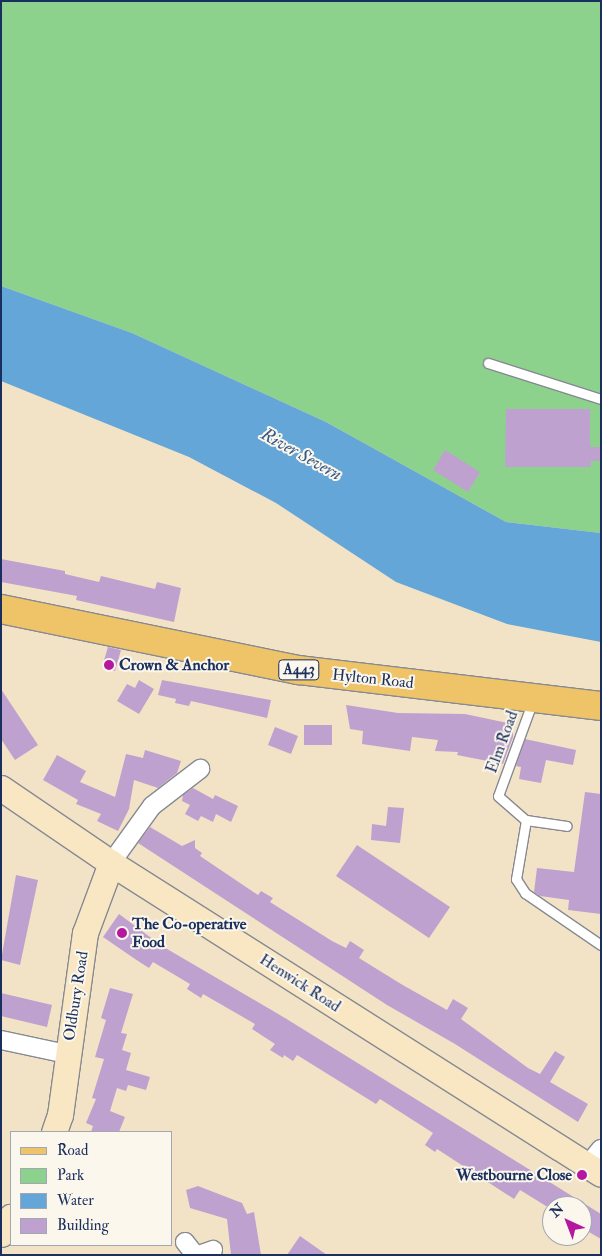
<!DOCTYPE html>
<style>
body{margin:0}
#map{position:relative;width:602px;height:1256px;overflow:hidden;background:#f2e3c6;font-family:"IM FELL Double Pica",serif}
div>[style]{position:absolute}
.green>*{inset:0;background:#8dd28c}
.water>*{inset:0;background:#64a6d8}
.building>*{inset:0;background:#bfa1d0}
.roads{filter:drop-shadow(1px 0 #868992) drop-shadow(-1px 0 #868992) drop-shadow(0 1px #868992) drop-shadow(0 -1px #868992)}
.lane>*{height:9px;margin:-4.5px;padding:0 4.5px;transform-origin:4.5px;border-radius:4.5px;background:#fff}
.street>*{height:18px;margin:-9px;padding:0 9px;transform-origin:9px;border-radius:9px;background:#fff}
.secondary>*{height:25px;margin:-12.5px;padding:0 12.5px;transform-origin:12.5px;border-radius:12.5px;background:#f9e7c3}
.primary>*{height:28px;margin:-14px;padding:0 14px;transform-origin:14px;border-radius:14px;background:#efc469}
.dots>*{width:14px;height:14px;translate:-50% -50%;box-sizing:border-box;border:2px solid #fbf7ec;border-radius:50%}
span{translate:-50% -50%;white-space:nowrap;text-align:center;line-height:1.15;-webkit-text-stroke:4px #fbf7ec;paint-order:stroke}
.shield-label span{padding:1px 4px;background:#fbf7ec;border:1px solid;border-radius:4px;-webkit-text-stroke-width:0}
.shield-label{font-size:15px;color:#1b2f5e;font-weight:700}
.poi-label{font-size:16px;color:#1b2f5e;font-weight:700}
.left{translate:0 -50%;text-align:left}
.right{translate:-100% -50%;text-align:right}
.street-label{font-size:16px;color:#1b2f5e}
.water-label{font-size:18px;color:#355989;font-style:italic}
.frame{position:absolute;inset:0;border:2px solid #1b2f5e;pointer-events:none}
.legend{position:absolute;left:10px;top:1131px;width:162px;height:115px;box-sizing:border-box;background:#fbf7ec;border:1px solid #a1a7b3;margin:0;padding:6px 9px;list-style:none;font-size:15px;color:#1b2f5e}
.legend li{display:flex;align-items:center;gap:10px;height:25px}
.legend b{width:25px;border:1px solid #a1a7b3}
.north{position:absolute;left:542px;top:1196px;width:50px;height:50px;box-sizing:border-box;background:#fbf7ec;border:1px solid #a1a7b3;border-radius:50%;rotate:317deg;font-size:14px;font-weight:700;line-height:20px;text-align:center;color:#1b2f5e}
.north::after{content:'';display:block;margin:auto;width:18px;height:22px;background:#b5179e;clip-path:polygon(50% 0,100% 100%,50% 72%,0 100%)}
</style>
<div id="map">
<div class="green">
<i style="clip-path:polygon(1px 1px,601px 1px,601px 533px,506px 522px,326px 422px,132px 333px,1px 286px)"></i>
</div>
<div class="water">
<i style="clip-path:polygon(1px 286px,132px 333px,326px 422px,506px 522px,601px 533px,601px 642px,507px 624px,396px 582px,276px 503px,189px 457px,1px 381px)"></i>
</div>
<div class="building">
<i style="clip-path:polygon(506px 409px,590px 409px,590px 447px,601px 447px,601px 461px,591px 461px,591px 467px,505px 467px)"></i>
<i style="clip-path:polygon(445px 450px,480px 472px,468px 492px,433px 470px)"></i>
<i style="clip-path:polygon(1px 559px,65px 571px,65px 574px,99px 582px,101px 576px,155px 589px,157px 582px,181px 588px,174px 622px,76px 600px,77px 596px,1px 582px)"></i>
<i style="clip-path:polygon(108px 647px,121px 650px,115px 671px,102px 667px)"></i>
<i style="clip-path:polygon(139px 680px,154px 689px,139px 714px,117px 701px,127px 684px,135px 688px)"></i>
<i style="clip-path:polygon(162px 680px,271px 700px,267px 718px,191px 701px,189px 706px,175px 703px,176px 699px,158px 695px)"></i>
<i style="clip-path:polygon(1px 689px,38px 745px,15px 760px,1px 739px)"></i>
<i style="clip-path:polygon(346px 705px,398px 713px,465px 714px,513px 724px,513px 737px,503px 764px,457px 755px,458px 752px,435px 751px,438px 740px,412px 737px,410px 751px,362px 744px,363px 731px,350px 729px)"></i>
<i style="clip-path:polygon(304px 725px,332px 725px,332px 745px,304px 745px)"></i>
<i style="clip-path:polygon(275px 727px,298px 736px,291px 754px,268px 745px)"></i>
<i style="clip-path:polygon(525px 739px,576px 750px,573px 765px,546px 760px,541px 783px,519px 779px,521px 767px,516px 766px)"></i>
<i style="clip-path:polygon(145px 750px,181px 761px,177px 773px,158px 788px,134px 780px,129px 809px,118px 831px,97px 821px,101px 814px,76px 804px,78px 800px,43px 780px,57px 755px,86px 771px,80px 782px,115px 797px,126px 754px,143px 758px)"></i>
<i style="clip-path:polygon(193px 788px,213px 799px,215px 795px,238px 806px,231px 822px,216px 814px,213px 822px,201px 816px,198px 821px,185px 814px,190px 805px,182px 801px,183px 795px)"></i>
<i style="clip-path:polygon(585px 792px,601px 794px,601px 914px,568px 910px,569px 900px,540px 896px,534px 892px,537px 868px,574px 872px)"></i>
<i style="clip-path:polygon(388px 807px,404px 808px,400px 843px,371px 840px,372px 824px,386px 826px)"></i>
<i style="clip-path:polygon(150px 827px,182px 846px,195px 840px,195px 848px,202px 853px,200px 856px,258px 895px,261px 891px,273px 898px,270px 902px,332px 941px,346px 948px,350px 941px,364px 950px,359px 958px,401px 984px,447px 1010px,453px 999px,468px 1008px,461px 1019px,528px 1068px,540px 1074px,555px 1051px,565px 1057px,550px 1082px,588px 1104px,578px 1122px,455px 1044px,387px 1005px,138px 843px)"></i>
<i style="clip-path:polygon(357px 845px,450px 907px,429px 938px,336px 876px)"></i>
<i style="clip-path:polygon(16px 875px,38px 880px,20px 965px,1px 960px)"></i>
<i style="clip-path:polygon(119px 914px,162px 946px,285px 1018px,601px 1214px,601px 1239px,582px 1228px,582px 1206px,546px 1206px,520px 1190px,514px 1199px,437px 1149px,435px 1152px,425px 1145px,433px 1133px,380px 1099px,376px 1104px,297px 1055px,293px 1061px,284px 1055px,283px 1058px,270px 1050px,275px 1044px,252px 1029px,255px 1024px,203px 994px,201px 998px,187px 989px,190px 984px,153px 962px,149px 968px,135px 959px,103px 937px)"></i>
<i style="clip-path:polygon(110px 988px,133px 994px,121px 1033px,127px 1034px,122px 1050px,131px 1053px,126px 1070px,150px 1077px,146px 1090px,128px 1085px,126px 1091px,117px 1088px,110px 1111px,125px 1117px,119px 1132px,91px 1132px,93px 1126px,86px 1123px,96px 1099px,92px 1098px,104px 1059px,95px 1057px,106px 1020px,101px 1018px)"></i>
<i style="clip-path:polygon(1px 993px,52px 1005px,47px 1027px,1px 1016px)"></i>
<i style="clip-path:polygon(198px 1186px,242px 1203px,247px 1214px,254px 1212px,261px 1255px,231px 1255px,227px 1219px,190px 1208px,186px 1190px)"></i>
<i style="clip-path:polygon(300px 1236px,327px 1255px,287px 1255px)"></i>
</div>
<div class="roads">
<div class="lane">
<i style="left:488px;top:363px;width:119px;rotate:17.7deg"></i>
<i style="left:530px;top:699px;width:12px;rotate:95deg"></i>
<i style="left:529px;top:711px;width:90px;rotate:110deg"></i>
<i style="left:498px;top:796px;width:37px;rotate:41deg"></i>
<i style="left:526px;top:820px;width:41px;rotate:8.3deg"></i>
<i style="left:526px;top:820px;width:60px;rotate:99.6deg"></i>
<i style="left:516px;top:879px;width:17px;rotate:57deg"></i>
<i style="left:525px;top:893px;width:92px;rotate:34.4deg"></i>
</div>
<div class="street">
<i style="left:111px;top:863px;width:70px;rotate:-54.3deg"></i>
<i style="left:152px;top:806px;width:61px;rotate:-37.6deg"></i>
<i style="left:1px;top:1040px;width:67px;rotate:12deg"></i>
<i style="left:587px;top:1166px;width:22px;rotate:-51deg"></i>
<i style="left:185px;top:1242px;width:16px;rotate:52deg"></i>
<i style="left:199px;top:1255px;width:15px;rotate:-20deg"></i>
</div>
<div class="secondary">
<i style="left:1px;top:788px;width:133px;rotate:34.3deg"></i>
<i style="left:111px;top:863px;width:580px;rotate:32.4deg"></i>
<i style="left:54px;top:1132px;width:18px;rotate:-71deg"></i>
<i style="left:60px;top:1115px;width:184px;rotate:-82.2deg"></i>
<i style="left:85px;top:933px;width:75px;rotate:-69.6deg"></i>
<i style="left:1px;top:1234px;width:20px;rotate:-60deg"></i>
</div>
<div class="primary">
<i style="left:1px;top:609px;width:304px;rotate:11.6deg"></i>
<i style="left:299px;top:670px;width:304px;rotate:6.8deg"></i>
</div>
</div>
<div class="dots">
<i style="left:109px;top:665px;background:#b5179e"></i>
<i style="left:122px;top:933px;background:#b5179e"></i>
<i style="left:582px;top:1175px;background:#b5179e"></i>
</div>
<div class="shield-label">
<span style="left:299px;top:670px">A443</span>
</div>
<div class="poi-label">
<span class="left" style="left:119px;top:665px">Crown &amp; Anchor</span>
<span class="left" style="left:132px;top:933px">The Co-operative<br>Food</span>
<span class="right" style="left:572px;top:1175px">Westbourne Close</span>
</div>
<div class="street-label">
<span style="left:373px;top:679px;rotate:6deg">Hylton Road</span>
<span style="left:502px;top:742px;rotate:-70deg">Elm Road</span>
<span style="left:300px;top:983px;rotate:33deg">Henwick Road</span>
<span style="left:76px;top:996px;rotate:-81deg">Oldbury Road</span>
</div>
<div class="water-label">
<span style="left:301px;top:455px;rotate:29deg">River Severn</span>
</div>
<div class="frame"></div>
<ul class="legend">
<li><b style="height:6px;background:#efc469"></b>Road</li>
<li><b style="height:14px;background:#8dd28c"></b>Park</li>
<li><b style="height:14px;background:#64a6d8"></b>Water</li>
<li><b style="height:14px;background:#bfa1d0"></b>Building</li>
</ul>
<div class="north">N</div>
</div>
